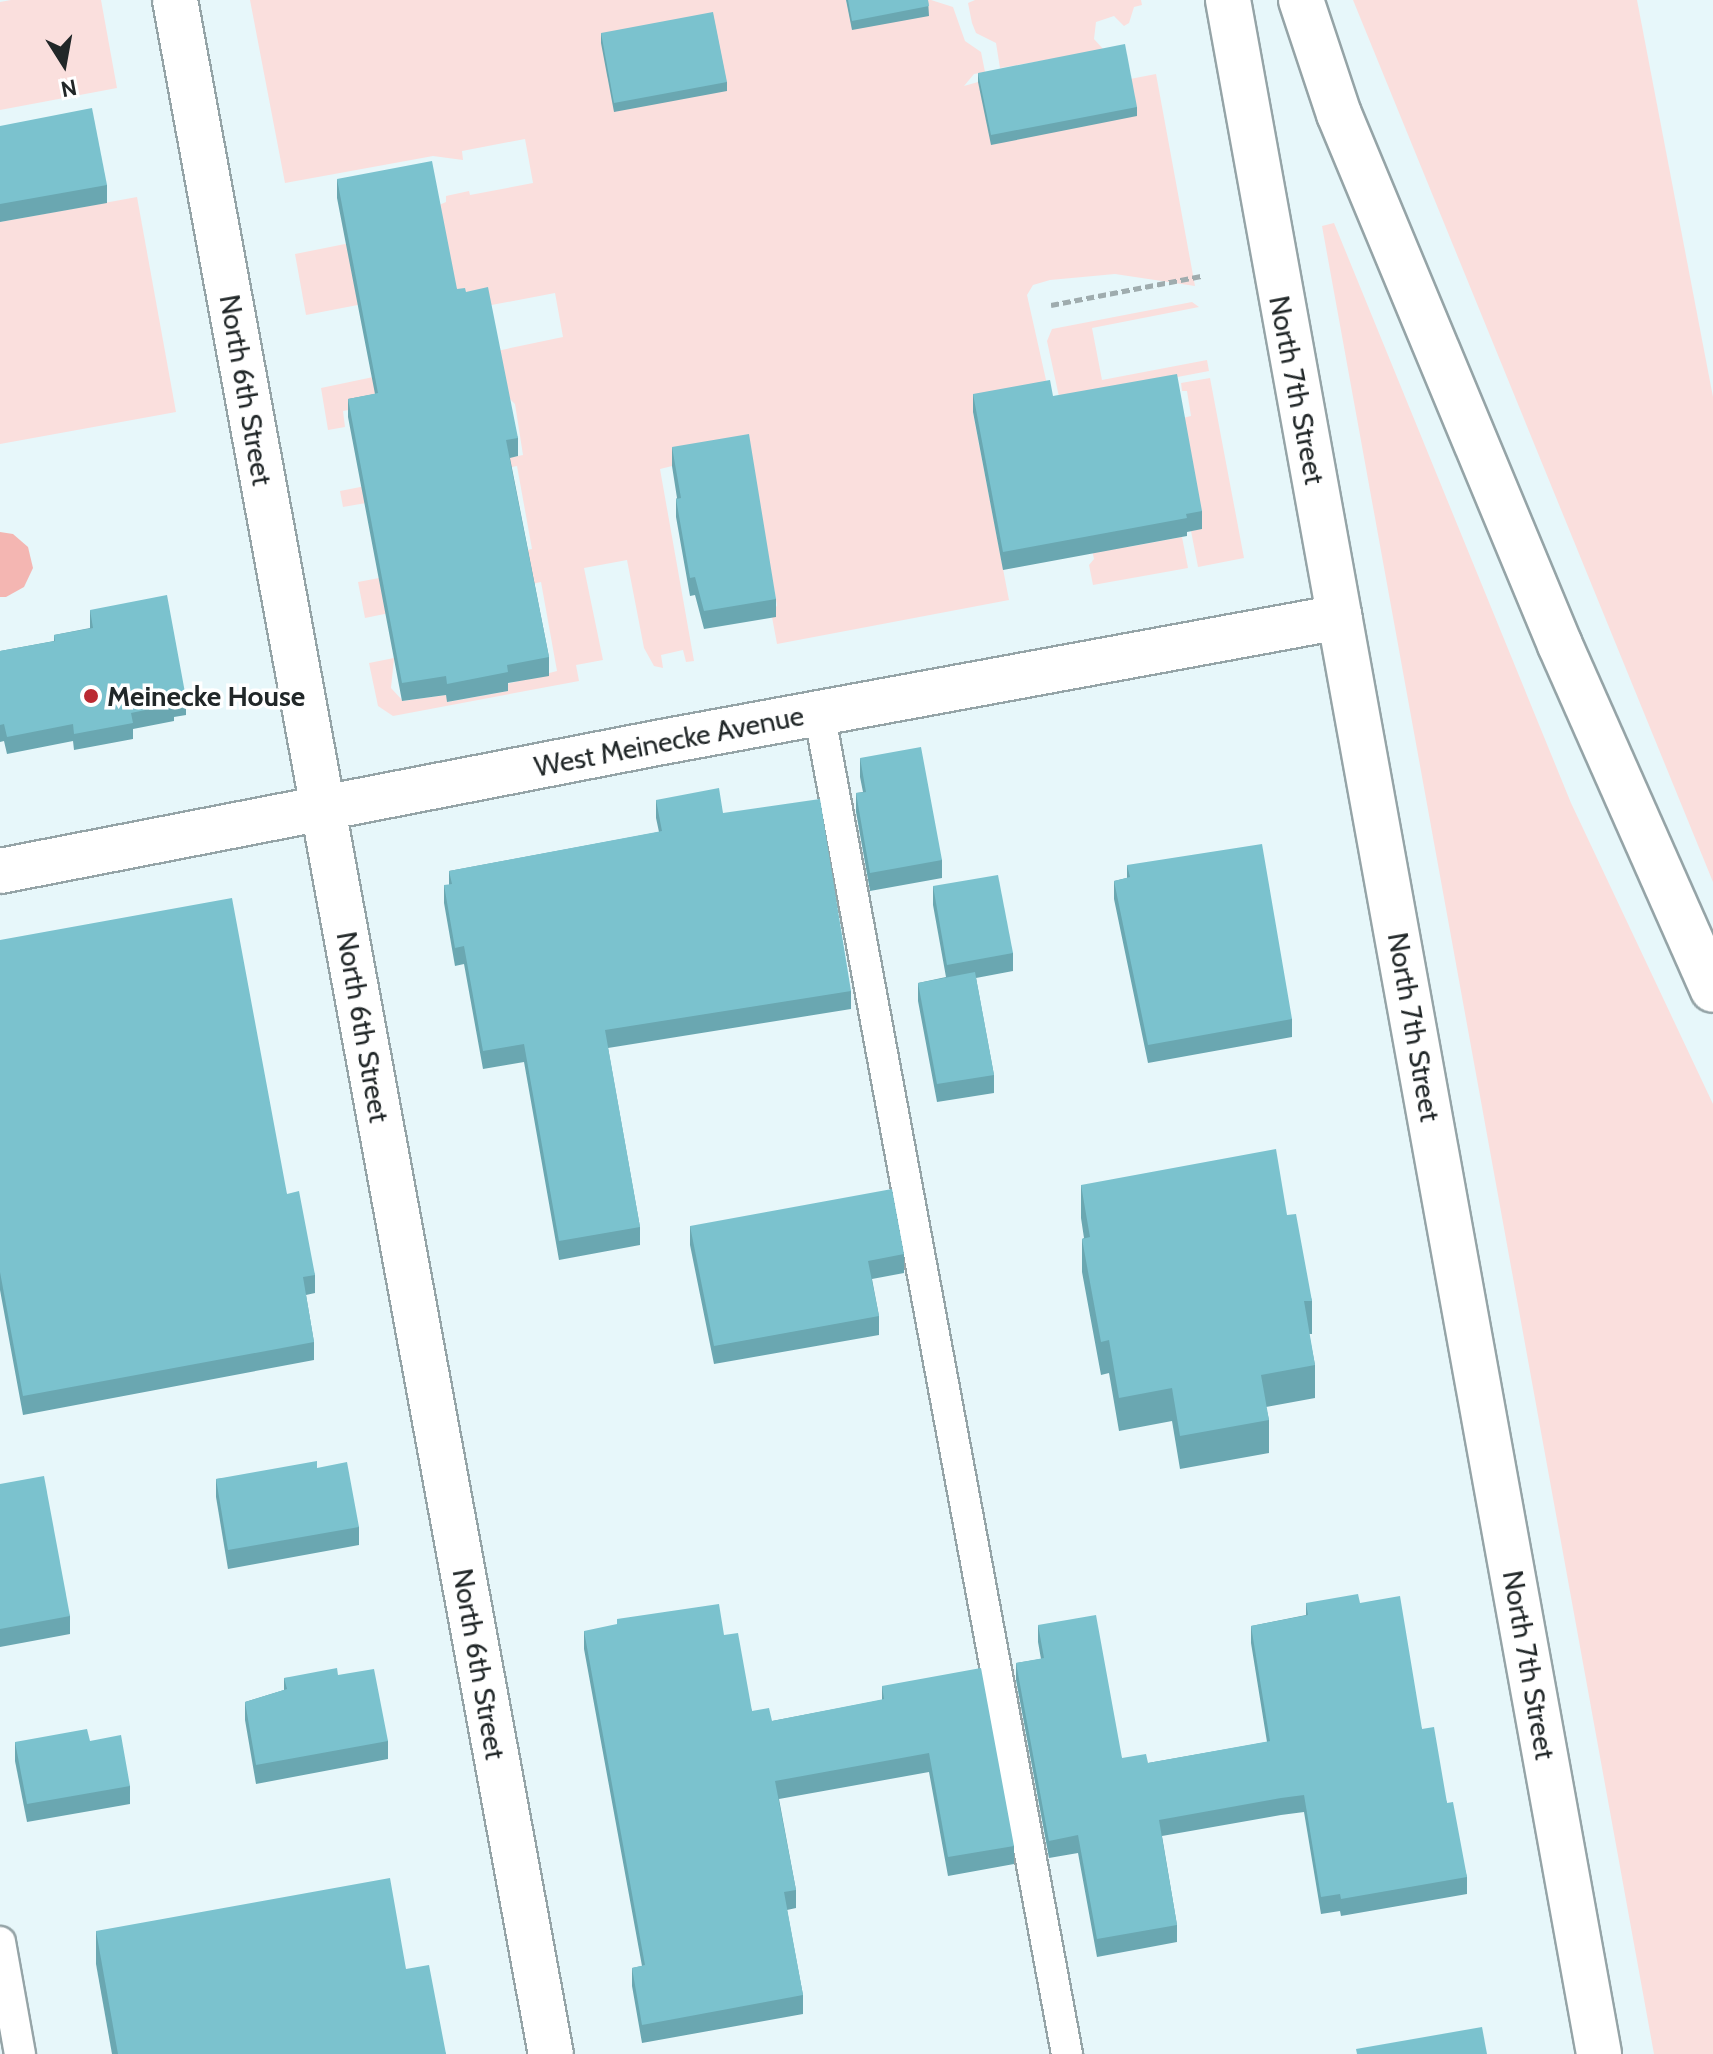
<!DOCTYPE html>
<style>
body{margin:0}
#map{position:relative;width:1713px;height:2054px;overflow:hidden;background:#e7f7fa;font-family:Cabin,sans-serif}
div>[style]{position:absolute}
.green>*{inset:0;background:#fadfdd}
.water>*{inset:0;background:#f4b6b2}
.path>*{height:5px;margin-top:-2.5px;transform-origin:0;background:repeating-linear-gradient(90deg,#9facae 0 8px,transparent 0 12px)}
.roads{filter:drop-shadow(2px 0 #95a4a7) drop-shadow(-2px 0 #95a4a7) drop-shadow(0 2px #95a4a7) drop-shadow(0 -2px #95a4a7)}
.lane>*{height:30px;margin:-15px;padding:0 15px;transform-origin:15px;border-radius:15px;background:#fff}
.street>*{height:44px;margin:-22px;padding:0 22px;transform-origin:22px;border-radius:22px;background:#fff}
.secondary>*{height:44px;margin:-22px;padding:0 22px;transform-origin:22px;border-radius:22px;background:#fff}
.highway>*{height:44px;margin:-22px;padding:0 22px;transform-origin:22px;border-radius:22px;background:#fff}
.wall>*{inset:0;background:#6aa7b1}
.building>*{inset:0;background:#7bc2ce}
.dots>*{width:22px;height:22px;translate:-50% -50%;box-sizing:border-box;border:4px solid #fff;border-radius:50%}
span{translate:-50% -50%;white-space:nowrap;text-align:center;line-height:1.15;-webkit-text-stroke:7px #fff;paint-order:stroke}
.street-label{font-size:28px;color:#212728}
.poi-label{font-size:28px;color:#212728;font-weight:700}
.left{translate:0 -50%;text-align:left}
.north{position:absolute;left:24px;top:24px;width:80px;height:80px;-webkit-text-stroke:6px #fff;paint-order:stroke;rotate:169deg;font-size:22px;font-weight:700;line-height:32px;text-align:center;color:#212728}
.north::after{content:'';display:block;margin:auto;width:28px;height:36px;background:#212728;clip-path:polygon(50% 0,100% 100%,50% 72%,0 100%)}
</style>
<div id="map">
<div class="green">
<i style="clip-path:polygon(11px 0,101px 0,117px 88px,0 110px,0 2px)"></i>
<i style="clip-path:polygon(250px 0,846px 0,850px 17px,890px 0,931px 0,953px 7px,965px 41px,981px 52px,985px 72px,974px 74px,964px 86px,978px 82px,1130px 79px,1156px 74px,1195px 286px,1115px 274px,1050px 280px,1033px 285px,1027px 295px,1050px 398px,973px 413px,1009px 600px,777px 644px,772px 617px,777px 605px,749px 452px,672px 466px,660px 469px,694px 661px,686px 662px,683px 650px,661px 655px,663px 668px,654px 666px,644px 648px,627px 560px,584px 568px,603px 660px,576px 665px,579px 681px,393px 716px,378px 706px,369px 663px,394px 658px,391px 688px,403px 701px,446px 695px,448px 702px,508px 691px,507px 684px,557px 671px,541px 582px,365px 618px,358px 582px,532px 549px,517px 466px,384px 491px,366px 503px,343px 507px,340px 491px,523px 455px,515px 404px,510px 399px,463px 389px,343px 411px,345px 427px,328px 430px,321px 388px,563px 337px,555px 293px,465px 310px,368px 303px,306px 315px,295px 254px,355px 242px,446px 202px,446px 196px,469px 191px,470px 195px,533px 183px,525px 139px,462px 151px,463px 160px,433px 156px,285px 183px)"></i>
<i style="clip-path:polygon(975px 0,1141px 0,1142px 5px,1134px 7px,1129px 23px,1124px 26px,1114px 16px,1096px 22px,1094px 39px,1104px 50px,1000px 68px,996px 43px,976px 33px,972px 23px,968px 3px)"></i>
<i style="clip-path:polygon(1353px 0,1637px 0,1713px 397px,1713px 882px)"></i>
<i style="clip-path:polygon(137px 197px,176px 412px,0 444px,0 222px)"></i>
<i style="clip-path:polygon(1334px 223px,1571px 803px,1713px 1104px,1713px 2054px,1654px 2054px,1322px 226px)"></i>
<i style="clip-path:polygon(1192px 302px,1199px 307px,1092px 328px,1102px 380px,1207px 360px,1209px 371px,1088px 394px,1128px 547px,1182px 537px,1188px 568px,1093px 585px,1089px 565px,1094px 559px,1047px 341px,1052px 329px)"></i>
<i style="clip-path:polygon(1210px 378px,1244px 558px,1198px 567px,1191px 531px,1201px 529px,1179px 419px,1191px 416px,1187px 391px,1182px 391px,1181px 383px)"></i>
</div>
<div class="water">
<i style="clip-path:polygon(0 532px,13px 534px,28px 547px,33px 568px,24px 587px,6px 597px,0 597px)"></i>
</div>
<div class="path">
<i style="left:1051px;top:305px;width:153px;rotate:-10.9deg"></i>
</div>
<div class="roads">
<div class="lane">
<i style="left:819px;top:712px;width:1365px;rotate:79.53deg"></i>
<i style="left:0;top:1942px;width:114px;rotate:79.9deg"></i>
</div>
<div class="street">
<i style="left:175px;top:0;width:2088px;rotate:79.63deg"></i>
<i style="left:0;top:871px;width:674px;rotate:-11.03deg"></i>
<i style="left:662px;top:742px;width:689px;rotate:-10.45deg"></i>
</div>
<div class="secondary">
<i style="left:1228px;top:0;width:2087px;rotate:79.76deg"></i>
</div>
<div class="highway">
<i style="left:1301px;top:0;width:120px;rotate:71.6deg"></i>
<i style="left:1339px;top:114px;width:575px;rotate:67.4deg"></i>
<i style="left:1560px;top:645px;width:377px;rotate:66.1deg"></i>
</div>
</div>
<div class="wall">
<i style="clip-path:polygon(846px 0,928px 0,929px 16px,852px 30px)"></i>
<i style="clip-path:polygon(601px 33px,727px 82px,727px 91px,614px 112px,601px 43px)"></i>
<i style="clip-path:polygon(978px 73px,1137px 107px,1137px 116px,991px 145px,978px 82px)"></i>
<i style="clip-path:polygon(0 126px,107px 185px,107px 203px,0 222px)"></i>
<i style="clip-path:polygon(337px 179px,457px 289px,518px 438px,518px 456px,510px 458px,549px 657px,549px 676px,508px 683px,508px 691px,447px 702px,446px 695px,402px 701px,348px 417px,348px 399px,375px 394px,337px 198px)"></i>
<i style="clip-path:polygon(973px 394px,1053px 396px,1202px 511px,1202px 529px,1187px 532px,1187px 536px,1003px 570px,973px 412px)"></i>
<i style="clip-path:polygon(672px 447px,776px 599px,776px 617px,704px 629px,695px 595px,690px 596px,676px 517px,676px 499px,677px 498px,672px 466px)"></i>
<i style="clip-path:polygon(90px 610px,186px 698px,186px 715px,174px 717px,174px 721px,133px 729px,133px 739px,74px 750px,73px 741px,7px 754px,4px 741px,0 742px,0 651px,54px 641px,54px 635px,90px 628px)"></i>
<i style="clip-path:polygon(860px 758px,942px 860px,942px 878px,870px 891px,856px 812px,856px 793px,863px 792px,860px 777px)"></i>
<i style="clip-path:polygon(656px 800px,723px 813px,851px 991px,851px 1009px,608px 1048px,640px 1227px,640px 1245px,559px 1260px,524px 1062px,483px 1069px,464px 964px,455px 966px,444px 903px,444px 885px,449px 885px,449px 871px,659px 832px,656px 818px)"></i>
<i style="clip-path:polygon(1127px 865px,1292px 1019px,1292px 1037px,1148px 1063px,1114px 899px,1114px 881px,1127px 878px)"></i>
<i style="clip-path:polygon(933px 886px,1013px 953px,1013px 971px,976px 978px,994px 1075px,994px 1093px,937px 1102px,918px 1001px,918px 983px,946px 977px,933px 905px)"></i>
<i style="clip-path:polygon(0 940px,287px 1194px,315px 1275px,315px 1293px,306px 1295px,314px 1342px,314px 1360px,23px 1415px,0 1290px)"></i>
<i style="clip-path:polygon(1081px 1185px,1287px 1215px,1312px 1301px,1312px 1334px,1309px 1334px,1315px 1365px,1315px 1398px,1266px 1407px,1269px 1420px,1269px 1453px,1180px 1469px,1172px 1421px,1119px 1431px,1109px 1373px,1101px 1375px,1082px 1272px,1082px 1239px,1084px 1238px,1081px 1218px)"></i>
<i style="clip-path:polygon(690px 1226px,904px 1254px,904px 1273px,872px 1279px,879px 1316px,879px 1335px,714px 1364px,690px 1245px)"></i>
<i style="clip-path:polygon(317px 1468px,359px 1527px,359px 1545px,228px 1569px,216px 1497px,216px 1479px)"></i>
<i style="clip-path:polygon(0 1484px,70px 1616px,70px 1634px,0 1647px)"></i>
<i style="clip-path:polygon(1306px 1603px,1360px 1603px,1422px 1729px,1447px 1803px,1467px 1877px,1467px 1894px,1341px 1916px,1340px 1911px,1321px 1914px,1304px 1812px,1281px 1815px,1162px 1836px,1177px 1925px,1177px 1942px,1097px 1957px,1078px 1853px,1049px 1858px,1016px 1680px,1016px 1663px,1041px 1659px,1038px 1642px,1038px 1625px,1122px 1758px,1148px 1763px,1267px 1742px,1251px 1643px,1251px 1626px,1306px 1615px)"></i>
<i style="clip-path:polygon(584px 1631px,724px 1635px,752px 1711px,772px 1721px,882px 1700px,882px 1686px,1014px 1846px,1014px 1864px,948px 1876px,929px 1772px,779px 1799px,796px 1890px,796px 1908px,787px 1910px,803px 1995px,803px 2014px,642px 2043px,632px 1986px,632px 1968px,642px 1966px,584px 1649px)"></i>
<i style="clip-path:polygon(338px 1675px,388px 1741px,388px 1759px,256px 1784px,245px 1720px,245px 1702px,284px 1690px,284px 1678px)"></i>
<i style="clip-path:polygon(90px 1741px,130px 1786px,130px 1804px,27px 1822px,15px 1761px,15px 1742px)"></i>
<i style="clip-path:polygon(96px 1931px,406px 1969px,446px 2054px,112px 2054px,96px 1964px)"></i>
</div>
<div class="building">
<i style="clip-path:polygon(848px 0,928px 0,929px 6px,852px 21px)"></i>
<i style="clip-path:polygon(713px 12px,727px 82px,614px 103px,601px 33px)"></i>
<i style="clip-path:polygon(1125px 44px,1137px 107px,991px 135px,978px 73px)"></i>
<i style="clip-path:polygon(92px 108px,107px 185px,0 204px,0 126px)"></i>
<i style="clip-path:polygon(432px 161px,457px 289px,465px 288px,466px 292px,488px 287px,518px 438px,506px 440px,549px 657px,507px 665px,508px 672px,447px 684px,446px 676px,402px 683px,348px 399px,378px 393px,337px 179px)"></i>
<i style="clip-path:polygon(1177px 374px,1202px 511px,1186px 514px,1187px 518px,1003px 552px,973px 394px,1050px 380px,1053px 396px)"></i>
<i style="clip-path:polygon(749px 434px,776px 599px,704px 611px,695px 577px,690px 578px,676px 499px,681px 498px,672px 447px)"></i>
<i style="clip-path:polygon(167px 595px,186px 698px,173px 701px,174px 704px,131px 713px,133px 723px,74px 734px,73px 724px,7px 737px,4px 724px,0 725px,0 651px,55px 641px,54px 635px,93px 628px,90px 610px)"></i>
<i style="clip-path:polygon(921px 747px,942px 860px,870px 873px,856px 793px,866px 792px,860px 758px)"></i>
<i style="clip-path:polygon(719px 788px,723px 813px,820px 799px,851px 991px,605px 1030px,640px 1227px,559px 1241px,524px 1044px,483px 1051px,464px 946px,455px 948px,444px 885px,452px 884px,449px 871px,662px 831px,656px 800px)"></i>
<i style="clip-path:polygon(1262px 844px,1292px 1019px,1148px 1045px,1114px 881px,1130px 877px,1127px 865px)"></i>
<i style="clip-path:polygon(998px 875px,1013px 953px,947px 965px,933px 886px)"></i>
<i style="clip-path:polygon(232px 898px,287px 1194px,299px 1191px,315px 1275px,303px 1277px,314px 1342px,23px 1396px,0 1272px,0 940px)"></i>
<i style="clip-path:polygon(975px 972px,994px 1075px,937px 1084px,918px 983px)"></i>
<i style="clip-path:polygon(1276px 1149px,1287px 1215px,1296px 1214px,1312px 1301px,1304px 1301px,1315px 1365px,1261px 1375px,1269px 1420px,1180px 1436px,1172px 1388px,1119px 1398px,1109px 1340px,1101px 1342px,1082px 1239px,1090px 1237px,1081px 1185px)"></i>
<i style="clip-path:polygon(892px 1189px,904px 1254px,868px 1261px,879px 1316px,714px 1346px,690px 1226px)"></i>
<i style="clip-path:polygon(317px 1461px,317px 1468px,347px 1462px,359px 1527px,228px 1550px,216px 1479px)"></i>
<i style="clip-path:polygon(44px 1476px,70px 1616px,0 1629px,0 1484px)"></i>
<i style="clip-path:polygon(1358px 1594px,1360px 1603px,1400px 1596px,1422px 1729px,1434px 1727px,1447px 1803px,1453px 1802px,1467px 1877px,1341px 1899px,1340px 1894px,1321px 1897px,1304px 1795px,1281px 1798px,1159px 1820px,1177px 1925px,1097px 1939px,1078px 1835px,1049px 1841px,1016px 1663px,1044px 1658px,1038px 1625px,1096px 1615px,1122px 1758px,1146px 1754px,1148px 1763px,1270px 1741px,1251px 1626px,1308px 1615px,1306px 1603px)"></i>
<i style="clip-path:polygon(719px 1604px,724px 1635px,738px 1633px,752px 1711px,769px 1708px,772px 1721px,884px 1699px,882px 1686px,981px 1668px,1014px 1846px,948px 1857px,929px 1753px,775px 1781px,796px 1890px,784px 1892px,803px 1995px,642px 2025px,632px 1968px,645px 1965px,584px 1631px,617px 1624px,617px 1619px)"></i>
<i style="clip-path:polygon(337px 1668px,338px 1675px,374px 1669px,388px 1741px,256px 1765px,245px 1702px,287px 1689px,284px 1678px)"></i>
<i style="clip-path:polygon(87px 1729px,90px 1741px,121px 1735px,130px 1786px,27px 1804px,15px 1742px)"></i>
<i style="clip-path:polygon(390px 1878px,406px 1969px,429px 1965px,446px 2054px,118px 2054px,96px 1931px)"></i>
<i style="clip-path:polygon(1482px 2027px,1487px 2054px,1357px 2054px,1356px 2049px)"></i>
</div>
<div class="dots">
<i style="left:91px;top:696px;background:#ba2a32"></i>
</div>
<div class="street-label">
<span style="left:246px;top:390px;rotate:80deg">North 6th Street</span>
<span style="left:1297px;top:390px;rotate:79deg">North 7th Street</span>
<span style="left:669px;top:741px;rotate:-11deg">West Meinecke Avenue</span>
<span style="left:363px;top:1027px;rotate:80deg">North 6th Street</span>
<span style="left:1414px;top:1027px;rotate:80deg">North 7th Street</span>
<span style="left:479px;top:1664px;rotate:80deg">North 6th Street</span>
<span style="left:1529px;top:1665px;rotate:80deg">North 7th Street</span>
</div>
<div class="poi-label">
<span class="left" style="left:107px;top:696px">Meinecke House</span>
</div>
<div class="north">N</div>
</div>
